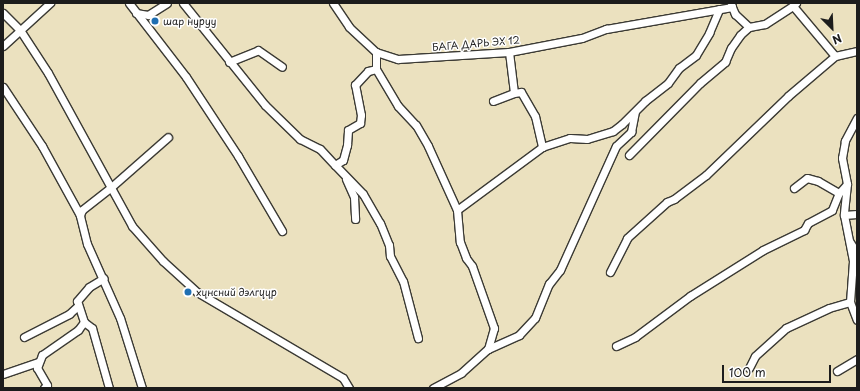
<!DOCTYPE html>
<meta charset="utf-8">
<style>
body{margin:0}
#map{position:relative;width:860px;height:391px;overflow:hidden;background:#ebe1bf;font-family:"Playpen Sans",sans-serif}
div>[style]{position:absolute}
.roads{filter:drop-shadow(1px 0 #3b3a34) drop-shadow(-1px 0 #3b3a34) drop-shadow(0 1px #3b3a34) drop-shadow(0 -1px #3b3a34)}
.street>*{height:7px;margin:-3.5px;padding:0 3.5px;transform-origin:3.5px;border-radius:3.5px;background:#fff}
.dots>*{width:11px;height:11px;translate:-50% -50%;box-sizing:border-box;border:2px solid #fff;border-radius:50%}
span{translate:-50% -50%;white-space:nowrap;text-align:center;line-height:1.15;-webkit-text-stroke:3px #fff;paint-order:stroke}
.poi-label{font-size:10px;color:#1c1c1c}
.left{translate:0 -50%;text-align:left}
.street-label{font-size:10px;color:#1c1c1c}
.frame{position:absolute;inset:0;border:4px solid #1c1c1c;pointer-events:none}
.north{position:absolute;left:812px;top:8px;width:40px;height:40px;-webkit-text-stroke:3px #fff;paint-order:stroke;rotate:156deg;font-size:11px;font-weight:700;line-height:16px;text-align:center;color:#1c1c1c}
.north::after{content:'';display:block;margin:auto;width:14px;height:18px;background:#1c1c1c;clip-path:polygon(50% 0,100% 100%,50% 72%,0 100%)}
.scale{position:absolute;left:722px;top:365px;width:109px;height:18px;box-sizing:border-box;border:2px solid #1c1c1c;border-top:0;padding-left:5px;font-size:12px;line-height:14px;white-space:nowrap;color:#1c1c1c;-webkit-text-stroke:3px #fff;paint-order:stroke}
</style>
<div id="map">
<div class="roads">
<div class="street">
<i style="left:129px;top:3px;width:93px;rotate:52.4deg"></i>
<i style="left:186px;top:77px;width:95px;rotate:56.6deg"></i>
<i style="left:238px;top:156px;width:87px;rotate:59.6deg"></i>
<i style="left:183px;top:3px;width:131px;rotate:51.2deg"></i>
<i style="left:265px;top:105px;width:49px;rotate:44.2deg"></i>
<i style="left:300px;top:139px;width:22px;rotate:27deg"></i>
<i style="left:320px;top:149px;width:22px;rotate:47deg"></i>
<i style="left:335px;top:165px;width:9px;rotate:-32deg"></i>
<i style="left:343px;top:160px;width:16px;rotate:-75deg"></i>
<i style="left:347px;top:145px;width:15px;rotate:-86deg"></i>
<i style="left:348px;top:130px;width:14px;rotate:-30deg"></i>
<i style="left:360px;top:123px;width:8px;rotate:-83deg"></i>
<i style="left:361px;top:115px;width:31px;rotate:-101deg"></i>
<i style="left:355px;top:85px;width:19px;rotate:-47deg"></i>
<i style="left:368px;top:71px;width:8px;rotate:-14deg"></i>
<i style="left:333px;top:3px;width:29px;rotate:56deg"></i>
<i style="left:349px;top:27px;width:37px;rotate:43deg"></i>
<i style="left:376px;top:52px;width:23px;rotate:18deg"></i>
<i style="left:398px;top:59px;width:111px;rotate:-3.6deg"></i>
<i style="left:509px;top:52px;width:74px;rotate:-10.9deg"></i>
<i style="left:582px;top:38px;width:26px;rotate:-21deg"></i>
<i style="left:606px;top:29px;width:128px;rotate:-9.9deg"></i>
<i style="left:732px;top:7px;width:4px;rotate:-104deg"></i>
<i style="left:796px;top:3px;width:4px;rotate:135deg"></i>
<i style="left:793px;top:6px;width:65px;rotate:50deg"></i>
<i style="left:732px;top:7px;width:8px;rotate:67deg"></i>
<i style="left:735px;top:14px;width:19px;rotate:43deg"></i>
<i style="left:3px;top:13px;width:24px;rotate:45deg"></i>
<i style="left:20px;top:30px;width:51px;rotate:56.9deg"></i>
<i style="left:48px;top:73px;width:175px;rotate:61.2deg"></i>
<i style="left:132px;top:226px;width:47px;rotate:48.5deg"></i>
<i style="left:163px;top:261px;width:46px;rotate:42.4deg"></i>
<i style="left:197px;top:292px;width:169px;rotate:30.5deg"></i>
<i style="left:343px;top:378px;width:12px;rotate:59deg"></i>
<i style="left:136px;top:13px;width:12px;rotate:9deg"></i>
<i style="left:148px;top:15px;width:22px;rotate:-32deg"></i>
<i style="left:3px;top:46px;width:64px;rotate:-42.5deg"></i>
<i style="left:376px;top:52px;width:17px;rotate:90deg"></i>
<i style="left:376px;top:69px;width:43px;rotate:59.3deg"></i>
<i style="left:398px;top:106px;width:26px;rotate:47deg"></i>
<i style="left:416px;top:125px;width:24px;rotate:60deg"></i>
<i style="left:428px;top:146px;width:70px;rotate:65.6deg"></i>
<i style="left:457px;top:210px;width:32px;rotate:85deg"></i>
<i style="left:460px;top:242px;width:17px;rotate:69deg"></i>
<i style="left:466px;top:258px;width:10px;rotate:53deg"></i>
<i style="left:472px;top:266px;width:66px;rotate:70.5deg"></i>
<i style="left:494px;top:328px;width:22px;rotate:106deg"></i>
<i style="left:509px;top:52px;width:41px;rotate:83deg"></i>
<i style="left:514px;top:93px;width:7px;rotate:-8deg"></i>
<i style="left:521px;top:92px;width:28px;rotate:60deg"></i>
<i style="left:535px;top:116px;width:32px;rotate:77deg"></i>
<i style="left:229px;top:62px;width:31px;rotate:-22deg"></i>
<i style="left:258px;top:50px;width:29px;rotate:35deg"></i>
<i style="left:3px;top:87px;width:71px;rotate:56.5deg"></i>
<i style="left:42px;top:146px;width:79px;rotate:61.2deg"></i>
<i style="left:493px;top:101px;width:22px;rotate:-21deg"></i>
<i style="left:857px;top:118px;width:26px;rotate:118deg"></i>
<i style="left:845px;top:141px;width:17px;rotate:100deg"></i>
<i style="left:842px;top:158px;width:26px;rotate:79deg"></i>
<i style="left:847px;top:184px;width:31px;rotate:96deg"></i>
<i style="left:844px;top:215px;width:47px;rotate:78.9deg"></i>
<i style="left:853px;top:261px;width:41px;rotate:94.2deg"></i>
<i style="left:850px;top:302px;width:19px;rotate:69deg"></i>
<i style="left:629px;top:155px;width:101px;rotate:-45.4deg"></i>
<i style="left:700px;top:83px;width:33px;rotate:-40deg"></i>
<i style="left:725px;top:62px;width:15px;rotate:-67deg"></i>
<i style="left:731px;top:48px;width:16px;rotate:-55deg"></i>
<i style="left:740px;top:35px;width:12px;rotate:-42deg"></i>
<i style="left:749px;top:27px;width:16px;rotate:-11deg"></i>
<i style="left:765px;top:24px;width:33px;rotate:-33deg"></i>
<i style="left:335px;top:165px;width:40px;rotate:46deg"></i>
<i style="left:363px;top:194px;width:34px;rotate:60deg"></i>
<i style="left:380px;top:223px;width:24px;rotate:68deg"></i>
<i style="left:389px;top:245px;width:11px;rotate:85deg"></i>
<i style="left:390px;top:256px;width:28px;rotate:63deg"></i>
<i style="left:403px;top:281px;width:59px;rotate:75.3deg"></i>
<i style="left:346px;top:179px;width:20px;rotate:66deg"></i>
<i style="left:354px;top:197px;width:22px;rotate:87deg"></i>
<i style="left:794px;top:188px;width:16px;rotate:-38deg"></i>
<i style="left:807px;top:178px;width:11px;rotate:15deg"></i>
<i style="left:818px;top:181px;width:24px;rotate:30deg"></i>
<i style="left:457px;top:210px;width:106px;rotate:-36.5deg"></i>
<i style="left:542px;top:147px;width:29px;rotate:-18deg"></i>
<i style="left:570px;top:138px;width:17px;rotate:3deg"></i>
<i style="left:587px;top:139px;width:27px;rotate:-17deg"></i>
<i style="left:613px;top:131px;width:11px;rotate:-38deg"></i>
<i style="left:622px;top:124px;width:33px;rotate:-45deg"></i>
<i style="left:645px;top:101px;width:29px;rotate:-38deg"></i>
<i style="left:668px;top:83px;width:19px;rotate:-54deg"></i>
<i style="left:679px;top:68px;width:21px;rotate:-37deg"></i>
<i style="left:696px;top:55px;width:26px;rotate:-59deg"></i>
<i style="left:709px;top:33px;width:26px;rotate:-67deg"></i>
<i style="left:844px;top:215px;width:13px;rotate:-4deg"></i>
<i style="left:850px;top:242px;width:13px;rotate:58deg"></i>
<i style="left:610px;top:272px;width:38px;rotate:-63deg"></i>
<i style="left:627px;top:238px;width:54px;rotate:-42deg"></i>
<i style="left:667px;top:202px;width:8px;rotate:-23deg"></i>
<i style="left:674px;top:199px;width:40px;rotate:-37deg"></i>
<i style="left:706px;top:175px;width:114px;rotate:-43.9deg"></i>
<i style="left:788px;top:96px;width:62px;rotate:-40.4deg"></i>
<i style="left:835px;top:56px;width:23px;rotate:-13deg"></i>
<i style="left:84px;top:322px;width:10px;rotate:37deg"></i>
<i style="left:92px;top:328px;width:62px;rotate:74.2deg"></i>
<i style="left:24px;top:337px;width:51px;rotate:-27.1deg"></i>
<i style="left:69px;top:314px;width:12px;rotate:-42deg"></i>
<i style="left:616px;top:346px;width:21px;rotate:-25deg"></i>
<i style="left:635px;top:337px;width:69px;rotate:-36.7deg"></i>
<i style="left:690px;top:296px;width:86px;rotate:-32.2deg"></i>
<i style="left:763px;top:250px;width:46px;rotate:-26deg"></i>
<i style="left:804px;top:230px;width:8px;rotate:-60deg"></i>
<i style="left:808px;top:223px;width:27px;rotate:-28deg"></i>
<i style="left:832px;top:210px;width:18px;rotate:-68deg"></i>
<i style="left:839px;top:193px;width:12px;rotate:-48deg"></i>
<i style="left:749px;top:368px;width:13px;rotate:-63deg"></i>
<i style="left:755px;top:356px;width:42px;rotate:-42.1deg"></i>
<i style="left:786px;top:328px;width:47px;rotate:-24.9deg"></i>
<i style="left:829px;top:308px;width:22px;rotate:-16deg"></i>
<i style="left:837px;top:371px;width:23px;rotate:-31deg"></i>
<i style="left:3px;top:374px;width:37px;rotate:-19deg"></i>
<i style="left:44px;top:388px;width:4px;rotate:-45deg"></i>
<i style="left:47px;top:385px;width:20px;rotate:-120deg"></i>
<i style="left:37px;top:368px;width:14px;rotate:-69deg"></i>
<i style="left:42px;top:355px;width:44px;rotate:-34.8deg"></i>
<i style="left:78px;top:330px;width:10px;rotate:-53deg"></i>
<i style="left:84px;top:322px;width:22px;rotate:-108deg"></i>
<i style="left:77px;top:301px;width:18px;rotate:-49deg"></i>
<i style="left:89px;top:287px;width:17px;rotate:-31deg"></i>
<i style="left:142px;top:388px;width:73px;rotate:-107.4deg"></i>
<i style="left:120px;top:318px;width:81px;rotate:-114deg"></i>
<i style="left:87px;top:244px;width:30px;rotate:-104deg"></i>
<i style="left:80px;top:215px;width:5px;rotate:-68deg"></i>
<i style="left:82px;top:210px;width:36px;rotate:-38deg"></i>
<i style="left:110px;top:188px;width:77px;rotate:-41.3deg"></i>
<i style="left:433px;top:388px;width:32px;rotate:-28deg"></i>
<i style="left:461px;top:373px;width:36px;rotate:-42deg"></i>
<i style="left:488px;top:349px;width:34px;rotate:-24deg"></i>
<i style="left:519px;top:335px;width:23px;rotate:-47deg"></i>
<i style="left:535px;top:318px;width:37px;rotate:-68deg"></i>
<i style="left:549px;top:284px;width:18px;rotate:-52deg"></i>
<i style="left:560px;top:270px;width:136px;rotate:-65.7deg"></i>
<i style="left:616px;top:146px;width:21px;rotate:-43deg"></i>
<i style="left:631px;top:132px;width:20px;rotate:-79deg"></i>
</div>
</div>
<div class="dots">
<i style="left:155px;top:21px;background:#1f6fb2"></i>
<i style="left:188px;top:292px;background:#1f6fb2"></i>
</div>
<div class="poi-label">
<span class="left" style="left:163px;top:21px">шар нуруу</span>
<span class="left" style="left:196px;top:292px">хүнсний дэлгүүр</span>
</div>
<div class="street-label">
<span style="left:476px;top:43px;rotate:-5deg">БАГА ДАРЬ ЭХ 12</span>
</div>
<div class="frame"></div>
<div class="north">N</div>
<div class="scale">100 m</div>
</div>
